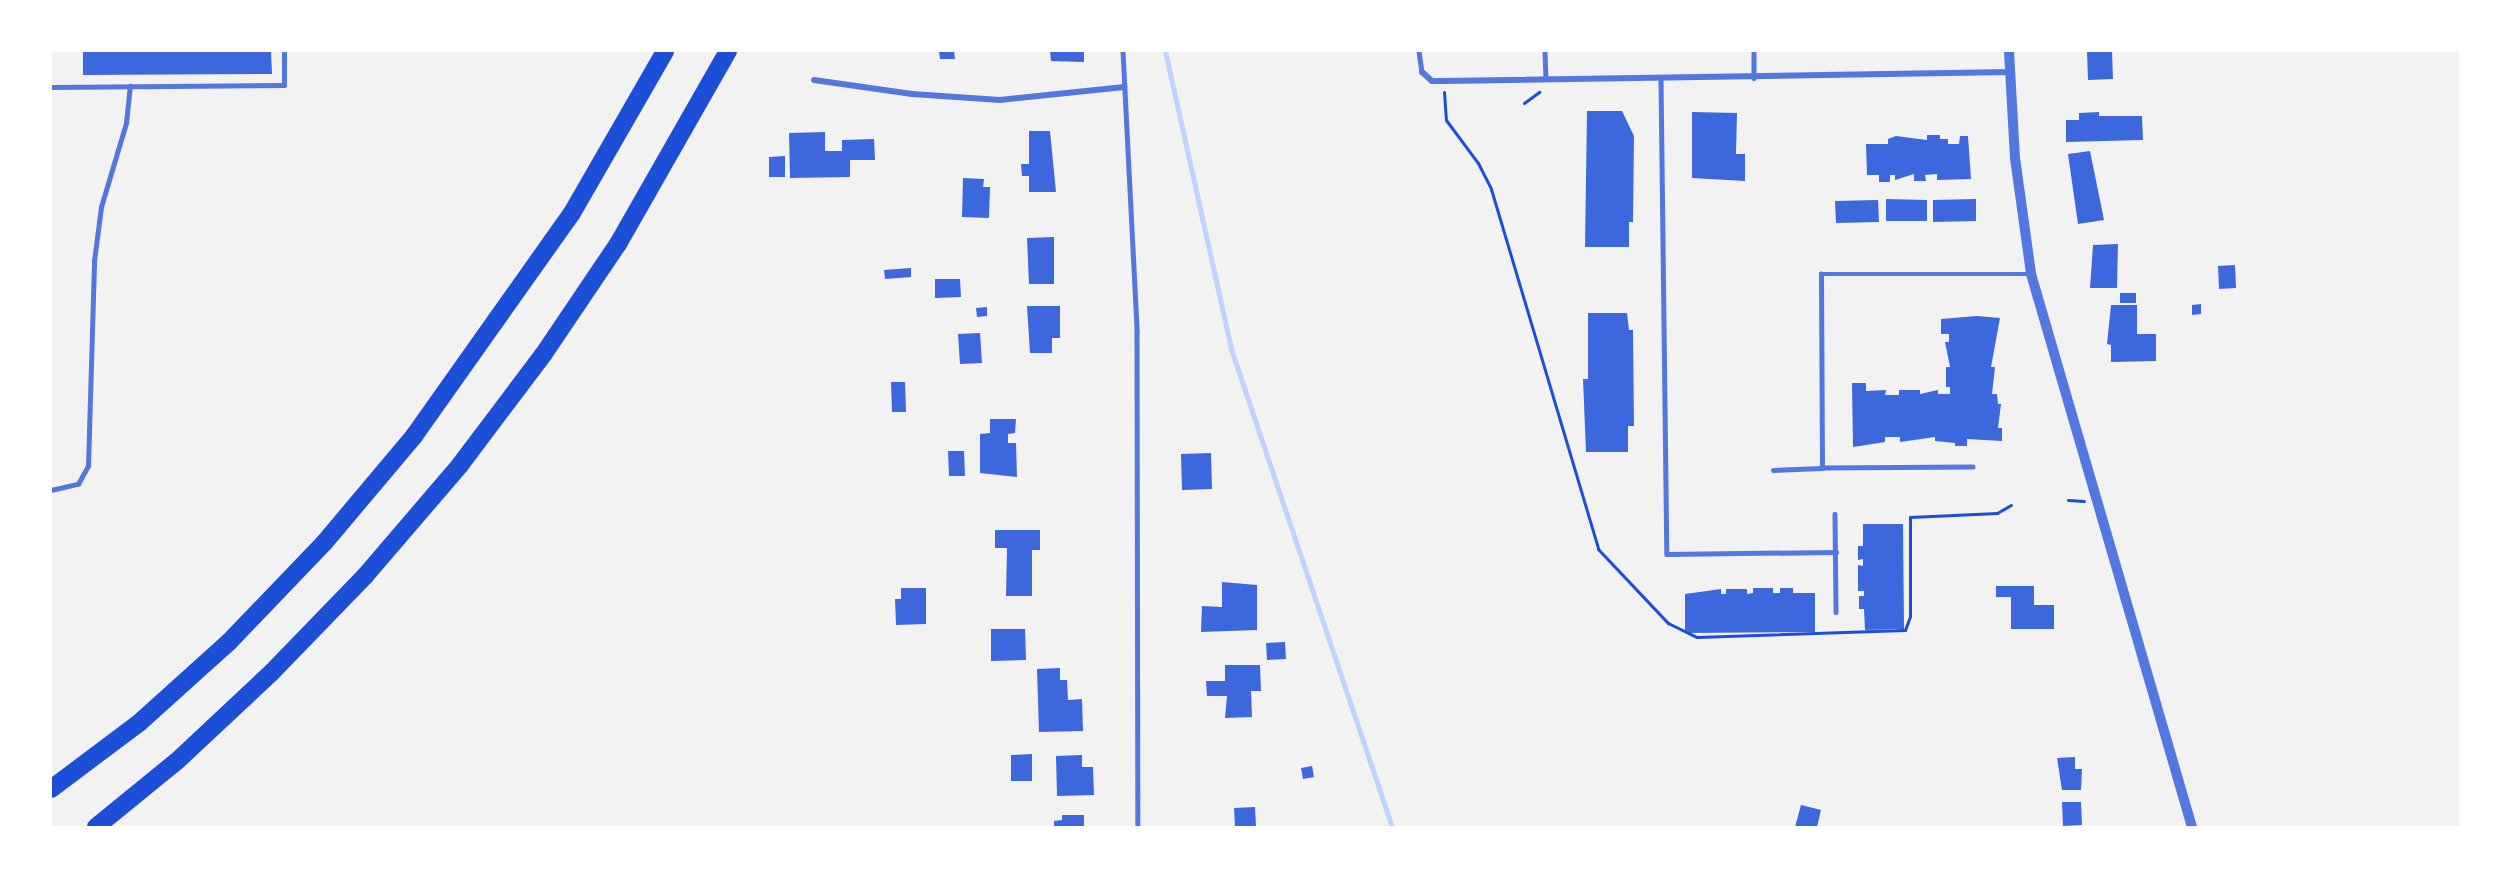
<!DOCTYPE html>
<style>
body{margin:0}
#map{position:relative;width:2511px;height:878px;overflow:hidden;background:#f2f2f2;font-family:Figtree,sans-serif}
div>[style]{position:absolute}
.stream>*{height:5px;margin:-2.5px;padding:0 2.5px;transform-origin:2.5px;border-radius:2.5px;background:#bfd3fe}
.building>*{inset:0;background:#3d67dc}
.path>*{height:3px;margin:-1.5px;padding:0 1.5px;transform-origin:1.5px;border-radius:1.5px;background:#1d4ed8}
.service>*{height:4.5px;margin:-2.25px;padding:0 2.25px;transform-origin:2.25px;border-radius:2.25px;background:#5277de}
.minor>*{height:6px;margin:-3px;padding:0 3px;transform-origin:3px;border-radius:3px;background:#5277de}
.tertiary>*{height:10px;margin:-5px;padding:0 5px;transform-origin:5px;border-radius:5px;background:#5277de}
.motorway>*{height:18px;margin:-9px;padding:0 9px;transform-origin:9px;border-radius:9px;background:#1d4ed8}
span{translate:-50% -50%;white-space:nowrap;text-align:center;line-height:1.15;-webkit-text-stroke:6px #fff;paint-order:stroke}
.frame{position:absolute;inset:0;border:52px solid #fff;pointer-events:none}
</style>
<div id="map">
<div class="stream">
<i style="left:1165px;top:51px;width:305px;rotate:77.5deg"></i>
<i style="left:1231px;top:349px;width:504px;rotate:71.39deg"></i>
</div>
<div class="building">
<i style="clip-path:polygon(83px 51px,271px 51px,272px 74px,83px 75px)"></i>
<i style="clip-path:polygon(939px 51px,954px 51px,955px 59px,940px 59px)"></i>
<i style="clip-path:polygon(1050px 51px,1084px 51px,1084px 62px,1051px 61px)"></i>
<i style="clip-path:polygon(2087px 51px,2112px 51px,2113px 79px,2088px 80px)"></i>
<i style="clip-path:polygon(1587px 111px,1622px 111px,1634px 136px,1633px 222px,1629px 222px,1629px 247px,1585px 247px)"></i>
<i style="clip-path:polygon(1692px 112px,1737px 113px,1736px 154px,1745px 154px,1745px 181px,1692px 178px)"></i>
<i style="clip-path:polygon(2099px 112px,2099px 116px,2142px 116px,2143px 140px,2066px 142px,2066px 120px,2079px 120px,2079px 113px)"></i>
<i style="clip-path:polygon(1029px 131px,1050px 131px,1056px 192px,1029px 192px,1029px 176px,1022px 176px,1021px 164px,1029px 164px)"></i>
<i style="clip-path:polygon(825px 132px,825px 151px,842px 151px,842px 140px,874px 139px,875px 160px,850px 160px,850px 177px,790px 178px,789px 133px)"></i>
<i style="clip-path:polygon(1927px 135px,1940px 135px,1940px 139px,1948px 139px,1948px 144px,1959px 144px,1960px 136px,1968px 136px,1971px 179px,1937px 180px,1937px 174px,1925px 175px,1926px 181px,1914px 181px,1914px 174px,1895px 180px,1895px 175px,1890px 175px,1890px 182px,1879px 182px,1879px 175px,1867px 175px,1866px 144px,1888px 144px,1888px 139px,1896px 136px,1927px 140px)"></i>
<i style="clip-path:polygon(2090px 151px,2104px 220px,2078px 224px,2068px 154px)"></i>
<i style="clip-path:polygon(785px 156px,785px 177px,769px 177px,769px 157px)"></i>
<i style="clip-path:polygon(963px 178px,984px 179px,983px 187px,990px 187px,989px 218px,962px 217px)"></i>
<i style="clip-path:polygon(1886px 199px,1927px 200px,1927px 221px,1886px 221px)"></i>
<i style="clip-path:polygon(1976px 199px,1976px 221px,1933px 222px,1933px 200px)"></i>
<i style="clip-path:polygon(1878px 200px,1879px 222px,1836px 223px,1835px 201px)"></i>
<i style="clip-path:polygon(1054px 237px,1054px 284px,1029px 284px,1027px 238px)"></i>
<i style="clip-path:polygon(2118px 244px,2117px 288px,2090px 288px,2093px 245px)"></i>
<i style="clip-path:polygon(2235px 265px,2236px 288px,2219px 289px,2218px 266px)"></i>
<i style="clip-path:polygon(911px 268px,911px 277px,885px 279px,884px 270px)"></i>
<i style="clip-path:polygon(935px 279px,960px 279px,961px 297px,935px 298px)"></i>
<i style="clip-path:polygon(2120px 293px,2136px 293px,2136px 303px,2120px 303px)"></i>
<i style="clip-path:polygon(2201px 304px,2201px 314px,2192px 315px,2192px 305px)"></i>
<i style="clip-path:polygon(2111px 305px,2137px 305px,2137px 334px,2156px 334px,2156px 361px,2111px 362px,2111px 345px,2107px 344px)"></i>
<i style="clip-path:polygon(1027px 306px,1060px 306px,1060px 338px,1052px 338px,1052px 353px,1030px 353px)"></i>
<i style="clip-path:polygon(987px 307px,987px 316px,977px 317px,976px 308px)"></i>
<i style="clip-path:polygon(1588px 313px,1627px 313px,1629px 330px,1633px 330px,1634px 426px,1628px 426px,1628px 452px,1586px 452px,1583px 379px,1588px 379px)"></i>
<i style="clip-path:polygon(1977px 316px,2000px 318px,1991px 367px,1995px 367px,1992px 394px,1997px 394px,1998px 404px,2001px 404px,1998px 428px,2002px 428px,2002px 441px,1967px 439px,1967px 446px,1955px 446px,1955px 443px,1935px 441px,1935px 437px,1900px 442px,1900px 437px,1885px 437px,1885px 442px,1853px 447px,1852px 383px,1866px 383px,1866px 391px,1886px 390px,1885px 395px,1899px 395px,1899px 390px,1920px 390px,1920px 394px,1938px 390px,1938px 394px,1950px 394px,1950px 387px,1946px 387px,1946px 367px,1950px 367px,1945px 342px,1949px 342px,1949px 334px,1941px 334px,1941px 319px)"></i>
<i style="clip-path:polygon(980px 333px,982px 363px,960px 364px,958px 334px)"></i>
<i style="clip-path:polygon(891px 382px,905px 382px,906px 412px,892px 412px)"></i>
<i style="clip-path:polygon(990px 419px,1016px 419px,1015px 433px,1008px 434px,1008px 443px,1016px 443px,1017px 477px,980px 473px,980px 434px,990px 433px)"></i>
<i style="clip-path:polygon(948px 451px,964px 451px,965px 476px,949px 476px)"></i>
<i style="clip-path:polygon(1211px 453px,1212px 489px,1182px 490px,1181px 454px)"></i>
<i style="clip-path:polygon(1863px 524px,1903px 524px,1904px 629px,1865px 630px,1864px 609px,1859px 609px,1859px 596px,1864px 596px,1864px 591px,1858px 591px,1858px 565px,1863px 566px,1863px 559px,1858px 560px,1858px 546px,1863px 546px)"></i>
<i style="clip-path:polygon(995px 530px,1040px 530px,1040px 550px,1032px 550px,1032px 596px,1006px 596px,1007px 548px,995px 548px)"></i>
<i style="clip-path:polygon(1222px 582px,1257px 585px,1257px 630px,1201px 632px,1202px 606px,1222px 607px)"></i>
<i style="clip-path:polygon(1996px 586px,2034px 586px,2034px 605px,2054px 605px,2054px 629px,2011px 629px,2011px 597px,1996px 597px)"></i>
<i style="clip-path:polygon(901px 588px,926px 588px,926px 624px,896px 625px,895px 599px,901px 599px)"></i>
<i style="clip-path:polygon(1753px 588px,1773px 588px,1773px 593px,1780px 593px,1780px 588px,1793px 588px,1793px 593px,1815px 593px,1815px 632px,1685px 633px,1685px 594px,1721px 589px,1721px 594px,1726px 594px,1726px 589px,1747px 589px,1747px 594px,1753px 593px)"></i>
<i style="clip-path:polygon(991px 629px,1025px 629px,1026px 660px,991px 661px)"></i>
<i style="clip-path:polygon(1285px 642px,1286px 659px,1267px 660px,1266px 643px)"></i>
<i style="clip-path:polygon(1225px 665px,1260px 665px,1261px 691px,1251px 691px,1252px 717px,1225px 718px,1227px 696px,1207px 696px,1206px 681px,1225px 681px)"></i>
<i style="clip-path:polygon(1060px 668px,1060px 680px,1067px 680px,1068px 700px,1082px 699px,1083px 731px,1039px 732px,1037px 669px)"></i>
<i style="clip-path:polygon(1032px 754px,1032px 781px,1011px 781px,1011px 755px)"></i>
<i style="clip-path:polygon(1082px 755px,1082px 767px,1093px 767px,1094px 795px,1057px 796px,1056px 756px)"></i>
<i style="clip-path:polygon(2075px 757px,2075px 769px,2082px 769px,2081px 790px,2062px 790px,2057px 758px)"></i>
<i style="clip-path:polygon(1312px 766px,1314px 777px,1303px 779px,1301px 768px)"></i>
<i style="clip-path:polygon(2062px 802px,2081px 802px,2082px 825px,2063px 826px)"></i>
<i style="clip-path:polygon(1801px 805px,1821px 810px,1817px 827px,1795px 827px)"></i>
<i style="clip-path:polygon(1255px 807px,1256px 827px,1235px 827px,1234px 808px)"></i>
<i style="clip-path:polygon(1062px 815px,1084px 815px,1084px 827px,1054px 827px,1054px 821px,1062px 820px)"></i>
</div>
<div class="path">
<i style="left:1444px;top:92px;width:28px;rotate:86deg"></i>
<i style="left:1446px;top:120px;width:54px;rotate:53.3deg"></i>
<i style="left:1478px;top:163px;width:29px;rotate:63deg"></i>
<i style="left:1491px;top:189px;width:376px;rotate:73.4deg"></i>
<i style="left:1598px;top:549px;width:102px;rotate:46.6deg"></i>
<i style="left:1668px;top:623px;width:32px;rotate:26deg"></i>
<i style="left:1697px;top:637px;width:208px;rotate:-1.9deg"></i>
<i style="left:1905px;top:630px;width:15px;rotate:-70deg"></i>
<i style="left:1910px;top:616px;width:99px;rotate:-90deg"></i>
<i style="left:1910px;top:517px;width:87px;rotate:-2.6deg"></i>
<i style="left:1997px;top:513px;width:16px;rotate:-30deg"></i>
<i style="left:1524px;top:103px;width:19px;rotate:-36deg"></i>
<i style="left:2068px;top:500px;width:16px;rotate:4deg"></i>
</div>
<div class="service">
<i style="left:1123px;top:51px;width:280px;rotate:87.1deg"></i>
<i style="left:1137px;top:331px;width:496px;rotate:89.9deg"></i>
<i style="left:1419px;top:51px;width:21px;rotate:82deg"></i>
<i style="left:1545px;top:51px;width:28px;rotate:88deg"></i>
<i style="left:1754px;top:51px;width:27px;rotate:90deg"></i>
<i style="left:1661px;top:78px;width:476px;rotate:89.3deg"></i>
<i style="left:1667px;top:554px;width:169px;rotate:-0.7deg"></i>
<i style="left:51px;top:87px;width:233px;rotate:-0.5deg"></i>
<i style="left:284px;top:85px;width:34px;rotate:-90deg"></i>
<i style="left:1973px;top:467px;width:151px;rotate:179.6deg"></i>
<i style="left:1822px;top:468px;width:194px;rotate:-90.3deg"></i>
<i style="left:1821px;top:274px;width:210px"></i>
<i style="left:1773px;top:470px;width:49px;rotate:-2.3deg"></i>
<i style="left:51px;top:490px;width:28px;rotate:-13deg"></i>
<i style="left:78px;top:484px;width:21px;rotate:-61deg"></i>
<i style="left:88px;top:466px;width:205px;rotate:-88.3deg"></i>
<i style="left:94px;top:261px;width:54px;rotate:-82.6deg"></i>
<i style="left:101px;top:207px;width:88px;rotate:-73.4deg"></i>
<i style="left:126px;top:123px;width:37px;rotate:-84deg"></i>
<i style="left:1835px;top:514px;width:98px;rotate:89.4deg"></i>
</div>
<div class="minor">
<i style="left:1422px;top:72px;width:13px;rotate:42deg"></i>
<i style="left:1432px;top:81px;width:12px"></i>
<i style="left:1444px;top:81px;width:566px;rotate:-0.91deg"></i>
<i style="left:814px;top:80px;width:99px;rotate:8.1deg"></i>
<i style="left:912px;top:94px;width:88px;rotate:3.9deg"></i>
<i style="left:1000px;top:100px;width:125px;rotate:-6deg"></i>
</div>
<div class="tertiary">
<i style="left:2009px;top:51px;width:107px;rotate:86.8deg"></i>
<i style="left:2015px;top:158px;width:117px;rotate:82.1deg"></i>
<i style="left:2031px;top:274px;width:576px;rotate:73.77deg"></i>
</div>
<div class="motorway">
<i style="left:51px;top:789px;width:110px;rotate:-36.9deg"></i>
<i style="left:139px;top:723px;width:121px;rotate:-42deg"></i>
<i style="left:229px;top:642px;width:137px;rotate:-46.2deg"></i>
<i style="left:324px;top:543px;width:140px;rotate:-49.9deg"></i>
<i style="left:414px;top:436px;width:273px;rotate:-54.7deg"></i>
<i style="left:572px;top:213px;width:187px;rotate:-60.1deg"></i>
<i style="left:96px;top:827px;width:104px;rotate:-39.2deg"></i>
<i style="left:177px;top:761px;width:130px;rotate:-43.1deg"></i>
<i style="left:272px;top:672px;width:134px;rotate:-45.9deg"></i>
<i style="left:365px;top:576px;width:146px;rotate:-49.4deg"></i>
<i style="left:460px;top:465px;width:138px;rotate:-53deg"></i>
<i style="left:543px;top:355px;width:134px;rotate:-56deg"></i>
<i style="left:618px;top:244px;width:222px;rotate:-60.3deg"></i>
</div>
<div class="frame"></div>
</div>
